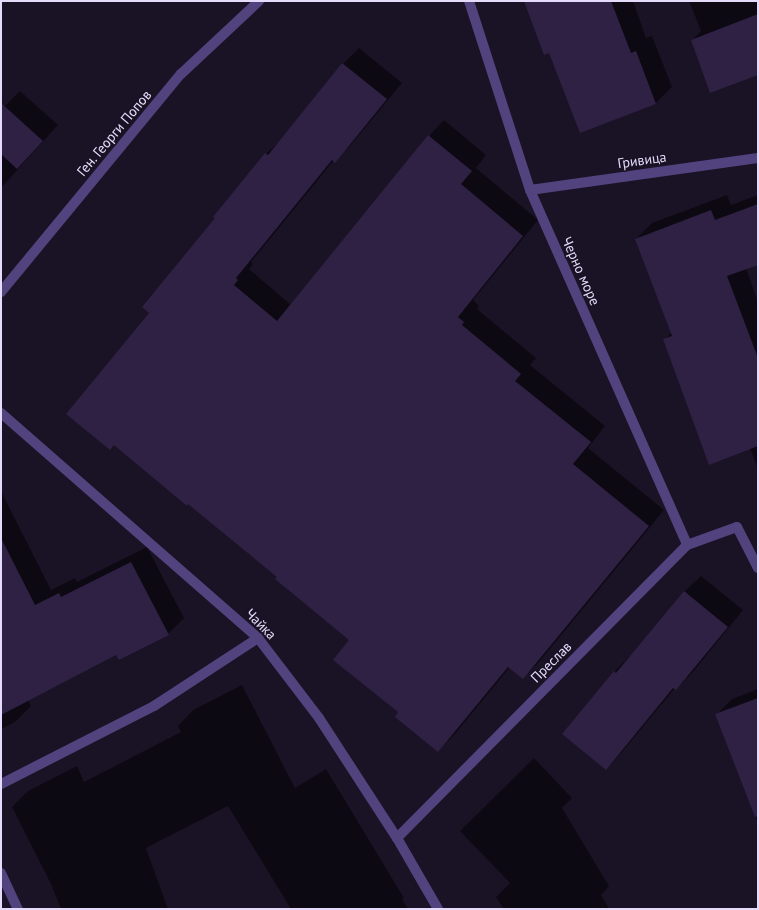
<!DOCTYPE html>
<meta charset="utf-8">
<style>
body{margin:0}
#map{position:relative;width:759px;height:910px;overflow:hidden;background:#1a1225;font-family:"PT Sans",sans-serif}
div>[style]{position:absolute}
.shadow>*{inset:0;background:#0007}
.building>*{inset:0;background:#2f2144}
.minor>*{height:10px;margin:-5px;padding:0 5px;transform-origin:5px;border-radius:5px;background:#52437e}
span{translate:-50% -50%;white-space:nowrap;text-align:center;line-height:1.15;-webkit-text-stroke:3px #1a1225;paint-order:stroke}
.street-label{font-size:14px;color:#e5dbfa}
.frame{position:absolute;inset:0;border:2px solid #e5dbfa;pointer-events:none}
</style>
<div id="map">
<div class="shadow">
<i style="clip-path:polygon(527px 1px,633px 1px,646px 38px,652px 36px,672px 87px,656px 103px,581px 132px,550px 52px)"></i>
<i style="clip-path:polygon(689px 1px,758px 1px,758px 74px,692px 40px,701px 31px)"></i>
<i style="clip-path:polygon(359px 48px,402px 83px,350px 146px,334px 160px,251px 262px,253px 264px,249px 269px,291px 305px,429px 136px,444px 120px,486px 155px,476px 168px,538px 220px,473px 300px,479px 306px,477px 309px,536px 358px,530px 365px,605px 426px,588px 448px,664px 510px,539px 662px,523px 678px,510px 667px,454px 735px,438px 751px,400px 712px,351px 640px,278px 577px,151px 313px,216px 218px,266px 154px,282px 139px,343px 64px)"></i>
<i style="clip-path:polygon(20px 91px,58px 125px,1px 188px,1px 110px)"></i>
<i style="clip-path:polygon(727px 195px,731px 205px,758px 195px,758px 263px,746px 268px,758px 302px,758px 469px,750px 448px,665px 339px,672px 332px,636px 239px,652px 223px)"></i>
<i style="clip-path:polygon(1px 491px,51px 590px,75px 578px,77px 582px,147px 547px,184px 618px,168px 634px,116px 654px,28px 700px,31px 706px,15px 722px,1px 729px)"></i>
<i style="clip-path:polygon(701px 576px,743px 610px,692px 673px,676px 689px,675px 688px,621px 753px,606px 769px,614px 672px,630px 656px,631px 657px,685px 591px)"></i>
<i style="clip-path:polygon(242px 685px,295px 788px,326px 769px,404px 898px,402px 899px,408px 909px,291px 909px,228px 806px,146px 848px,168px 909px,61px 909px,51px 884px,12px 807px,28px 791px,77px 766px,84px 782px,181px 732px,178px 726px,193px 710px)"></i>
<i style="clip-path:polygon(758px 689px,758px 822px,716px 715px,732px 699px)"></i>
<i style="clip-path:polygon(534px 758px,572px 798px,562px 808px,609px 886px,601px 895px,609px 909px,504px 909px,496px 897px,510px 883px,460px 831px)"></i>
</div>
<div class="building">
<i style="clip-path:polygon(524px 1px,611px 1px,631px 53px,636px 51px,656px 104px,580px 133px,549px 53px,544px 55px)"></i>
<i style="clip-path:polygon(758px 14px,758px 75px,710px 93px,691px 40px)"></i>
<i style="clip-path:polygon(342px 63px,387px 99px,335px 163px,332px 160px,236px 278px,238px 280px,234px 285px,277px 321px,428px 135px,472px 171px,461px 184px,523px 236px,458px 317px,464px 322px,462px 325px,521px 374px,515px 381px,591px 442px,573px 464px,649px 526px,523px 679px,508px 667px,438px 752px,395px 717px,398px 712px,333px 660px,349px 640px,275px 579px,277px 577px,188px 504px,187px 506px,114px 445px,110px 450px,66px 414px,149px 313px,142px 307px,215px 218px,213px 217px,265px 153px,268px 155px)"></i>
<i style="clip-path:polygon(1px 103px,43px 141px,17px 169px,1px 154px)"></i>
<i style="clip-path:polygon(758px 204px,758px 265px,727px 276px,758px 358px,758px 446px,709px 465px,663px 339px,672px 336px,635px 239px,711px 210px,715px 220px)"></i>
<i style="clip-path:polygon(1px 538px,35px 605px,59px 593px,61px 597px,131px 562px,169px 635px,119px 660px,116px 655px,1px 715px)"></i>
<i style="clip-path:polygon(684px 591px,728px 627px,676px 690px,673px 688px,606px 770px,562px 734px,614px 671px,616px 673px)"></i>
<i style="clip-path:polygon(758px 698px,758px 816px,755px 817px,715px 714px)"></i>
</div>
<div class="minor">
<i style="left:469px;top:1px;width:199px;rotate:72.1deg"></i>
<i style="left:530px;top:190px;width:388px;rotate:66.1deg"></i>
<i style="left:530px;top:190px;width:230px;rotate:-8deg"></i>
<i style="left:1px;top:292px;width:283px;rotate:-50.5deg"></i>
<i style="left:181px;top:74px;width:107px;rotate:-43.1deg"></i>
<i style="left:1px;top:413px;width:342px;rotate:41.2deg"></i>
<i style="left:258px;top:638px;width:101px;rotate:52.7deg"></i>
<i style="left:319px;top:718px;width:143px;rotate:57deg"></i>
<i style="left:397px;top:838px;width:82px;rotate:60deg"></i>
<i style="left:1px;top:784px;width:172px;rotate:-27deg"></i>
<i style="left:154px;top:706px;width:124px;rotate:-33.2deg"></i>
<i style="left:397px;top:838px;width:412px;rotate:-45.3deg"></i>
<i style="left:687px;top:545px;width:53px;rotate:-19.8deg"></i>
<i style="left:737px;top:527px;width:46px;rotate:62.9deg"></i>
<i style="left:1px;top:873px;width:40px;rotate:65deg"></i>
</div>
<div class="street-label">
<span style="left:114px;top:133px;rotate:-50deg">Ген. Георги Попов</span>
<span style="left:642px;top:160px;rotate:-8deg">Гривица</span>
<span style="left:581px;top:271px;rotate:66deg">Черно море</span>
<span style="left:261px;top:624px;rotate:45deg">Чайка</span>
<span style="left:551px;top:662px;rotate:-45deg">Преслав</span>
</div>
<div class="frame"></div>
</div>
